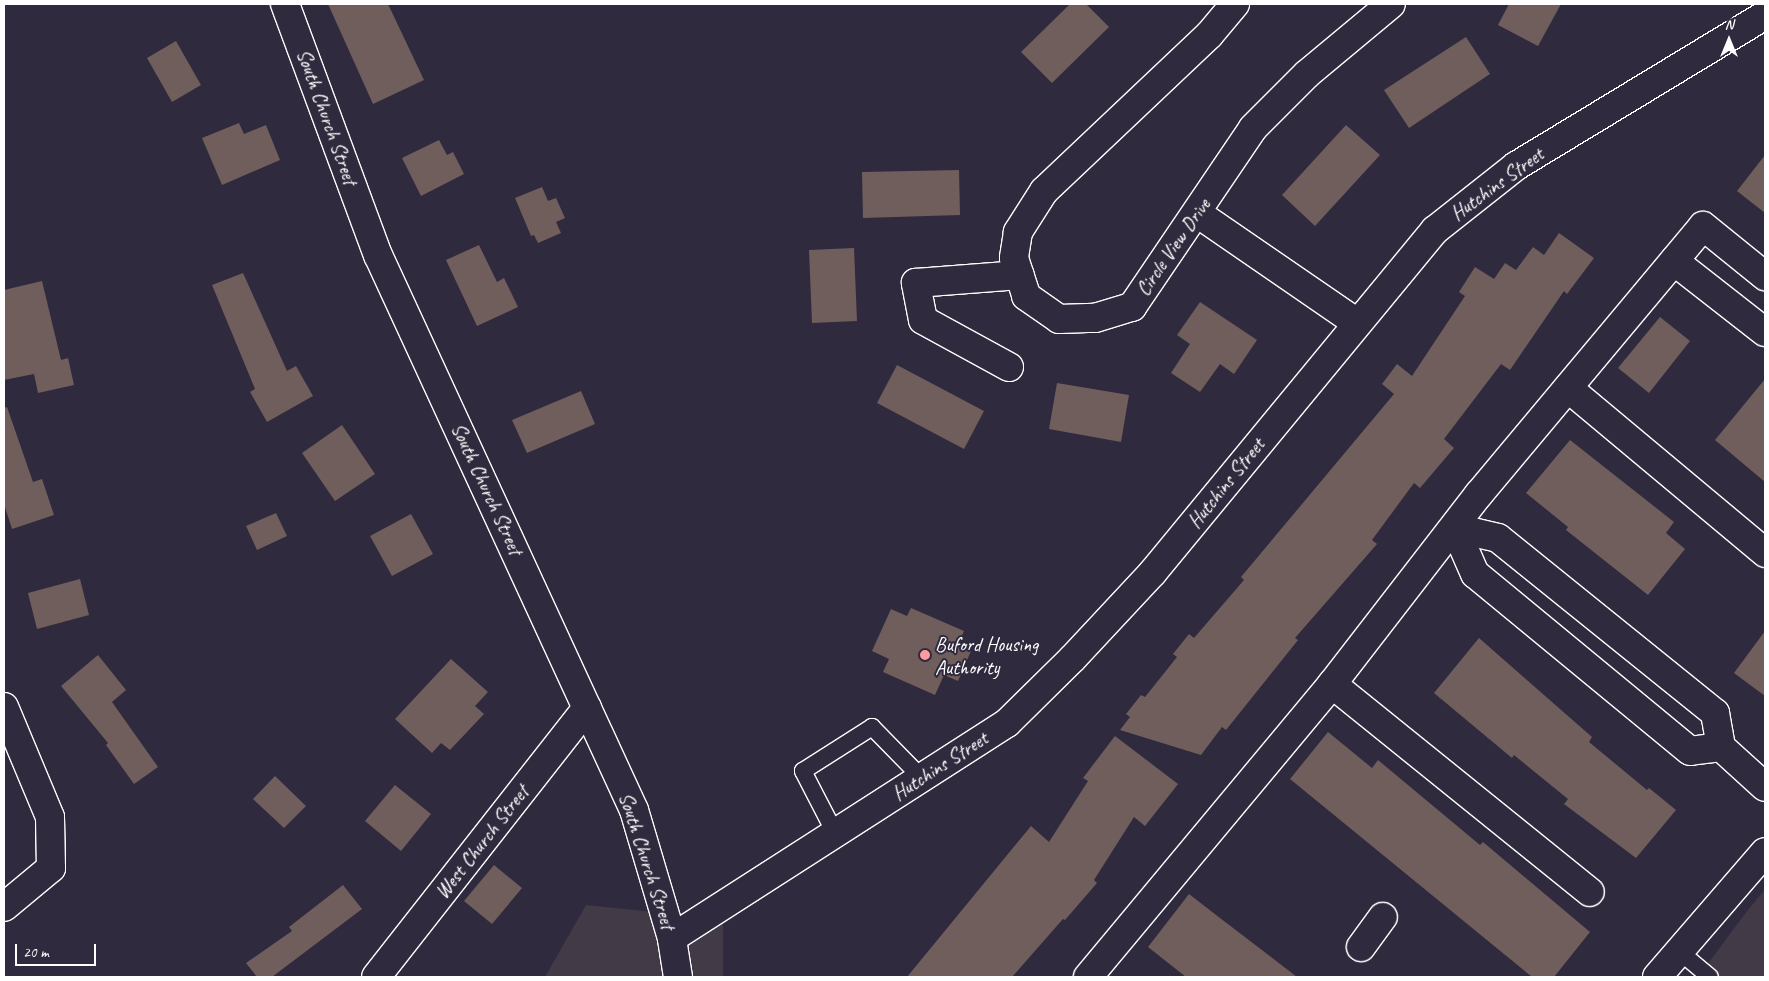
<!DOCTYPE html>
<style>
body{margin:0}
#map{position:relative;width:1769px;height:981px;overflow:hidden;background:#2f2a3d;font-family:Caveat,sans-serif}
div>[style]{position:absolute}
.built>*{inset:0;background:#423a47}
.building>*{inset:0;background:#705e5d}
.roads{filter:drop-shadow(1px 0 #fff) drop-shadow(-1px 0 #fff) drop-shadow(0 1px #fff) drop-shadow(0 -1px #fff)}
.service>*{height:16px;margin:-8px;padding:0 8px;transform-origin:8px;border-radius:8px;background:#2f2a3d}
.minor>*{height:28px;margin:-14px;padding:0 14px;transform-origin:14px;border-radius:14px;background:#2f2a3d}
.tertiary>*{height:28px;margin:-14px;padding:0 14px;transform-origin:14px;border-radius:14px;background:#2f2a3d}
.dots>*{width:14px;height:14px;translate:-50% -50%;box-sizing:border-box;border:2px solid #2f2a3d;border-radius:50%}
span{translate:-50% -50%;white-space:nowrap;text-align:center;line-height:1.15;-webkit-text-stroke:4px #2f2a3d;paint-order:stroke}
.street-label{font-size:20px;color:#fff}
.poi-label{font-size:20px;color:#fff}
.left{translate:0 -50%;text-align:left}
.frame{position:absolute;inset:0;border:5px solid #fff;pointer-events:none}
.north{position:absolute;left:1704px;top:15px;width:50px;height:50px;-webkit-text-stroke:4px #2f2a3d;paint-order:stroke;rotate:0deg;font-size:14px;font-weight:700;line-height:20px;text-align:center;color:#fff}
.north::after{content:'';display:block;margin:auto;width:18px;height:22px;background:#fff;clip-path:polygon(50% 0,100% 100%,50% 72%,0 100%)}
.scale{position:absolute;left:15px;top:944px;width:81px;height:22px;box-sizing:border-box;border:2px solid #fff;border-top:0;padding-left:6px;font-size:15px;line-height:18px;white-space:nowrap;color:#fff;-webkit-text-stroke:4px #2f2a3d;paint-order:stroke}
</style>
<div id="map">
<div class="built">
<i style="clip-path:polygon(1765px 889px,1765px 977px,1698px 977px,1744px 915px)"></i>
<i style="clip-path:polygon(586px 905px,723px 919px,723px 977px,545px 977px)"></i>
</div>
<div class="building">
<i style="clip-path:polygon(328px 4px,388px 4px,424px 80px,373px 104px)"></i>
<i style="clip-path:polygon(1070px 4px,1086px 4px,1109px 27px,1052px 83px,1021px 52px)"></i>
<i style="clip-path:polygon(1509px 4px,1561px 4px,1538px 46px,1498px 25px)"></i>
<i style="clip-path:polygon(1466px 37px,1490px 74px,1409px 128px,1384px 90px)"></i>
<i style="clip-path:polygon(176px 41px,201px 85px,172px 102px,147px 58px)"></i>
<i style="clip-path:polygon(239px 123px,244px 134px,266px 125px,280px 160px,222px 185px,202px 138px)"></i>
<i style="clip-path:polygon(1346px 125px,1380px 155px,1315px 226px,1282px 195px)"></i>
<i style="clip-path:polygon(439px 140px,447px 155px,453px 152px,464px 174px,421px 196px,402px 158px)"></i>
<i style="clip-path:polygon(1765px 155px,1765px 213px,1737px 191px)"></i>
<i style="clip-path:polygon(959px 170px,960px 215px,863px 218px,862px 172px)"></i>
<i style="clip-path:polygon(542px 187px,548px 201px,556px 198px,565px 218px,556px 222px,561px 233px,538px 243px,534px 235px,531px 236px,515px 198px)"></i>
<i style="clip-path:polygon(1559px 233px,1594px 258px,1567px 294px,1564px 291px,1510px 370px,1501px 364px,1444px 439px,1454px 448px,1420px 488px,1414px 483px,1372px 540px,1377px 544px,1295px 638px,1298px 640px,1226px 730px,1222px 727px,1201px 755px,1120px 730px,1130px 717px,1126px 714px,1141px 695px,1145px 697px,1177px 657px,1173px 654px,1189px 634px,1194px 638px,1244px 580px,1241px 577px,1394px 394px,1382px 384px,1397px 364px,1412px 376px,1465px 296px,1459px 292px,1475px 267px,1494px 279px,1505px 263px,1516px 270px,1533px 247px,1544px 255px)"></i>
<i style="clip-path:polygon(479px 245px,497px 282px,504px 278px,518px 307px,477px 326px,446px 260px)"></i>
<i style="clip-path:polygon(854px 248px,857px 321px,812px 323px,809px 250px)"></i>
<i style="clip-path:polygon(243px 273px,287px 371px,296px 366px,313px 396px,267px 422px,250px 392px,255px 389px,212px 285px)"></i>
<i style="clip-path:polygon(42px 281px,61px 360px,68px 358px,74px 385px,38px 393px,34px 374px,4px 380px,4px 290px)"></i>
<i style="clip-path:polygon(1200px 302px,1257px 340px,1234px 374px,1220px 364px,1200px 392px,1171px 373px,1190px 344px,1177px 335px)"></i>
<i style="clip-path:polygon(1660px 317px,1690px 341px,1649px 393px,1618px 368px)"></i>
<i style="clip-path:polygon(897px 365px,984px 411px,964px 449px,877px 403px)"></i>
<i style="clip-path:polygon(1765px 379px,1765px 482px,1715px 440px)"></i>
<i style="clip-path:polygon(1057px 383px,1129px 395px,1121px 442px,1049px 429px)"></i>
<i style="clip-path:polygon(581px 391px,595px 424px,527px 453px,512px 420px)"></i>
<i style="clip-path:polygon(7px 407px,33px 482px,42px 479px,54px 515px,12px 529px,4px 504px,4px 408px)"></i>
<i style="clip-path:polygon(342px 425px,375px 474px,335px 501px,302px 453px)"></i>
<i style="clip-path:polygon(1570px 440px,1674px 522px,1666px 533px,1685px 549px,1648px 595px,1566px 530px,1568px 527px,1526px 493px)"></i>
<i style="clip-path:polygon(276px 513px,287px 536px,257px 550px,246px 526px)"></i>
<i style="clip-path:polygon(411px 514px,433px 554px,392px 576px,370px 536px)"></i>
<i style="clip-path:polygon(80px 579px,89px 615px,37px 629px,28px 593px)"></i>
<i style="clip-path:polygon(911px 608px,964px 631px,958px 645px,971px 651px,958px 681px,944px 675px,935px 695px,883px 672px,889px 659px,872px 651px,891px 609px,907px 616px)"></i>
<i style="clip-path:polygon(1765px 631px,1765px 696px,1734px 673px)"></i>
<i style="clip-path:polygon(1479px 638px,1592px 737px,1589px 742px,1647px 790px,1649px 788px,1676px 810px,1636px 858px,1564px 804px,1568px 799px,1514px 755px,1512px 758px,1434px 693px)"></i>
<i style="clip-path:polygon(98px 655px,126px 690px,112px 702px,158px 767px,134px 784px,106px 745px,108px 743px,61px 686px)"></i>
<i style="clip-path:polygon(451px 659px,488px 692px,475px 706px,484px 714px,450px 750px,441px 743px,432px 753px,395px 719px)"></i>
<i style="clip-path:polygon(1328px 732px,1372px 768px,1378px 760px,1480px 845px,1483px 842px,1590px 932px,1554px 977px,1532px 977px,1290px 779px)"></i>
<i style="clip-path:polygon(1115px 736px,1178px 784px,1145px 826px,1134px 817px,1094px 880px,1097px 883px,1065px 920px,1063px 919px,1012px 977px,907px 977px,1031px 826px,1049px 842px,1088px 781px,1083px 778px)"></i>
<i style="clip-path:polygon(275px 776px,306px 806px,284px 828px,253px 799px)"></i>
<i style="clip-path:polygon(395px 785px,431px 814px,401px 851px,365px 821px)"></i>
<i style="clip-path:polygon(494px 865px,522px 888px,492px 924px,464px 901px)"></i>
<i style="clip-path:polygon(343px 885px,362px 909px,272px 977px,257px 977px,246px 963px,292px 931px,289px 927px)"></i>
<i style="clip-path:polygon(1189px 894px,1220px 918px,1297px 977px,1186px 977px,1148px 947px)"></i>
</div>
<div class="roads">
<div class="service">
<i style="left:835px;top:833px;width:70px;rotate:-117.3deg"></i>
<i style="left:803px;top:771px;width:82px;rotate:-32.5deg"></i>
<i style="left:872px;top:727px;width:71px;rotate:45.6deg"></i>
<i style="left:1679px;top:951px;width:40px;rotate:40deg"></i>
</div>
<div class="minor">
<i style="left:285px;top:4px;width:268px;rotate:69.7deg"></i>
<i style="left:378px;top:255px;width:611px;rotate:65.24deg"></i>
<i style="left:634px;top:810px;width:134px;rotate:73.5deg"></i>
<i style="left:1235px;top:4px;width:40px;rotate:130deg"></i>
<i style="left:1209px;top:35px;width:227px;rotate:136.6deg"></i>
<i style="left:1044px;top:191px;width:49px;rotate:122.4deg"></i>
<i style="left:1018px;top:232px;width:26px;rotate:99deg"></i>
<i style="left:1014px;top:258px;width:40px;rotate:72deg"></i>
<i style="left:1026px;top:296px;width:40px;rotate:34.9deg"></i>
<i style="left:1059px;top:319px;width:36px;rotate:-2deg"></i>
<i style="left:1095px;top:318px;width:39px;rotate:-17deg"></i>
<i style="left:1132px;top:307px;width:216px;rotate:-55.9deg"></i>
<i style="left:1253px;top:128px;width:76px;rotate:-45deg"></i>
<i style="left:1307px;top:74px;width:109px;rotate:-39.8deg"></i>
<i style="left:1197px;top:213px;width:194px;rotate:34.5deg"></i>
<i style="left:1674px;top:261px;width:115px;rotate:38deg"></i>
<i style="left:1009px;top:367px;width:98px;rotate:-151.3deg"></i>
<i style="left:923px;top:320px;width:38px;rotate:-101deg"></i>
<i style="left:916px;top:283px;width:104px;rotate:-4.4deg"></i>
<i style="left:1568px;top:388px;width:257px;rotate:39.9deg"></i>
<i style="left:1332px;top:684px;width:331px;rotate:38.9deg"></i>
<i style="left:4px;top:707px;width:119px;rotate:67.3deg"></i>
<i style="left:50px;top:817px;width:51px;rotate:88.9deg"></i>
<i style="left:51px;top:868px;width:61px;rotate:140.3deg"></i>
<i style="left:1721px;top:747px;width:31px;rotate:173deg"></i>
<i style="left:1690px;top:751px;width:278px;rotate:-140.5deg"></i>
<i style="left:1475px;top:574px;width:50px;rotate:-113.5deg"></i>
<i style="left:1455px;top:528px;width:44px;rotate:13.1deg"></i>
<i style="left:1498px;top:538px;width:279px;rotate:38.9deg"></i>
<i style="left:1715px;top:713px;width:35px;rotate:80deg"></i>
<i style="left:1721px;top:747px;width:59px;rotate:42.3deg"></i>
<i style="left:1361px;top:947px;width:37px;rotate:-54deg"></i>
<i style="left:376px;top:977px;width:342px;rotate:-51.9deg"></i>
<i style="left:1088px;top:977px;width:381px;rotate:-50.2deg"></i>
<i style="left:1332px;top:684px;width:240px;rotate:-52.3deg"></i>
<i style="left:1479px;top:494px;width:349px;rotate:-50.1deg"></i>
<i style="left:1703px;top:226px;width:80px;rotate:38.9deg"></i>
</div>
<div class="tertiary">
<i style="left:678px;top:977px;width:39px;rotate:-99deg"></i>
<i style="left:672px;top:938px;width:398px;rotate:-32.7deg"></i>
<i style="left:1007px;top:723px;width:91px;rotate:-44.6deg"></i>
<i style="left:1072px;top:659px;width:119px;rotate:-47deg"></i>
<i style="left:1153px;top:572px;width:443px;rotate:-50.5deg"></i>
<i style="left:1435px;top:230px;width:103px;rotate:-38.3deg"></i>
<i style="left:1516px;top:166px;width:291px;rotate:-31.2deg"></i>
<i style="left:1657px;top:977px;width:165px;rotate:-49.2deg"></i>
</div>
</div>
<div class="dots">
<i style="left:925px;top:655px;background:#ff9aa2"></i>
</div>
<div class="street-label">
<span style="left:327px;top:117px;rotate:70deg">South Church Street</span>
<span style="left:1497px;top:184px;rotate:-36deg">Hutchins Street</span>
<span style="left:1173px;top:247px;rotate:-55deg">Circle View Drive</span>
<span style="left:1226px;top:483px;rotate:-51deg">Hutchins Street</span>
<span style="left:487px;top:489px;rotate:65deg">South Church Street</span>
<span style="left:940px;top:766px;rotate:-33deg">Hutchins Street</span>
<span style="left:482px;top:842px;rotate:-52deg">West Church Street</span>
<span style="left:647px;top:861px;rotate:72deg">South Church Street</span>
</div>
<div class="poi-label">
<span class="left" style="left:935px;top:656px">Buford Housing<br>Authority</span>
</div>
<div class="frame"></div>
<div class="north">N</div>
<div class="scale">20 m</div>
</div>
